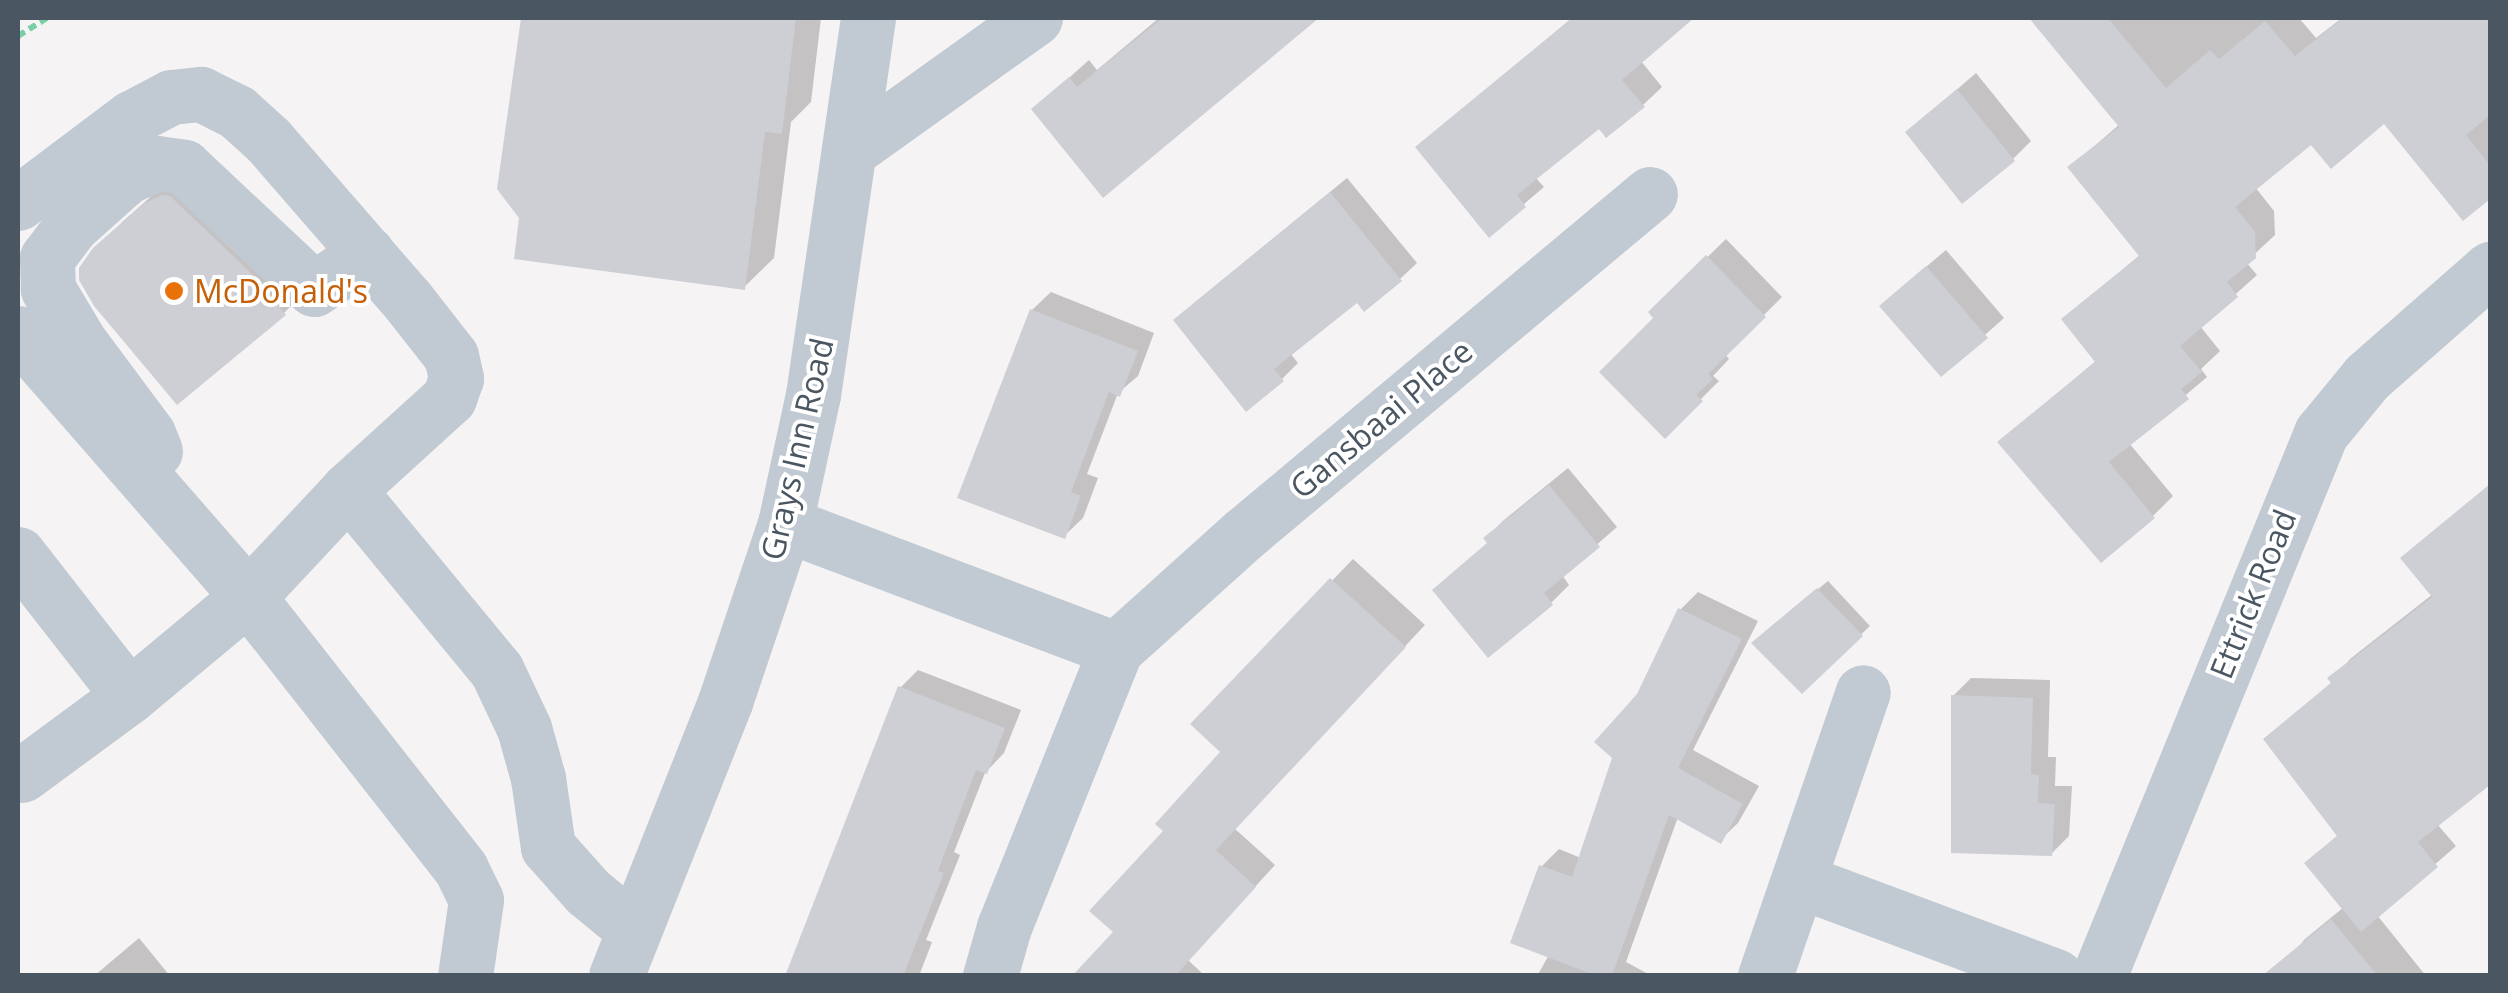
<!DOCTYPE html>
<style>
body{margin:0}
#map{position:relative;width:2508px;height:993px;overflow:hidden;background:#f5f3f3;font-family:"Open Sans",sans-serif}
div>[style]{position:absolute}
.shadow>*{inset:0;background:#0003}
.building>*{inset:0;background:#cdcfd5}
.path>*{height:6px;margin-top:-3px;transform-origin:0;background:repeating-linear-gradient(90deg,#7ad0a6 0 8px,transparent 0 13px)}
.minor>*{height:55px;margin:-27.5px;padding:0 27.5px;transform-origin:27.5px;border-radius:27.5px;background:#c1cad2}
.dots>*{width:28px;height:28px;translate:-50% -50%;box-sizing:border-box;border:5px solid #fff;border-radius:50%}
span{translate:-50% -50%;white-space:nowrap;text-align:center;line-height:1.15;-webkit-text-stroke:8px #fff;paint-order:stroke}
.food-label{font-size:32px;color:#c56008}
.left{translate:0 -50%;text-align:left}
.street-label{font-size:32px;color:#4a5661}
.frame{position:absolute;inset:0;border:20px solid #4a5661;pointer-events:none}
</style>
<div id="map">
<div class="shadow">
<i style="clip-path:polygon(524px 18px,821px 18px,811px 102px,791px 122px,774px 258px,744px 287px,522px 217px,499px 188px)"></i>
<i style="clip-path:polygon(1317px 18px,1103px 194px,1034px 109px,1089px 60px,1097px 70px,1159px 18px)"></i>
<i style="clip-path:polygon(1572px 18px,1691px 18px,1641px 61px,1662px 87px,1643px 105px,1599px 126px,1535px 177px,1544px 187px,1489px 234px,1418px 147px)"></i>
<i style="clip-path:polygon(2033px 18px,2299px 18px,2316px 38px,2342px 18px,2490px 18px,2490px 112px,2487px 115px,2490px 120px,2490px 196px,2463px 218px,2384px 121px,2311px 141px,2255px 187px,2274px 211px,2275px 235px,2246px 262px,2257px 275px,2200px 326px,2220px 351px,2201px 369px,2207px 377px,2129px 443px,2173px 496px,2153px 516px,2000px 442px,2097px 360px,2064px 319px,2141px 254px,2070px 167px,2120px 124px)"></i>
<i style="clip-path:polygon(1976px 73px,2031px 141px,2013px 159px,1908px 132px)"></i>
<i style="clip-path:polygon(1347px 178px,1417px 263px,1400px 279px,1357px 299px,1290px 353px,1298px 363px,1282px 379px,1193px 304px)"></i>
<i style="clip-path:polygon(171px 179px,309px 288px,284px 313px,121px 223px)"></i>
<i style="clip-path:polygon(1726px 239px,1782px 297px,1725px 354px,1729px 359px,1713px 376px,1719px 381px,1665px 435px,1656px 318px,1651px 312px)"></i>
<i style="clip-path:polygon(1946px 250px,2004px 318px,1941px 374px,1901px 288px)"></i>
<i style="clip-path:polygon(1051px 292px,1154px 333px,1138px 376px,1118px 393px,1087px 474px,1098px 478px,1083px 518px,1064px 536px,1032px 310px)"></i>
<i style="clip-path:polygon(1568px 468px,1617px 527px,1562px 575px,1569px 585px,1551px 603px,1435px 590px,1489px 542px,1486px 538px,1504px 520px)"></i>
<i style="clip-path:polygon(2490px 486px,2490px 689px,2485px 694px,2490px 700px,2490px 782px,2437px 824px,2456px 846px,2377px 915px,2426px 976px,2274px 976px,2305px 939px,2344px 907px,2307px 863px,2339px 834px,2266px 740px,2333px 681px,2350px 659px,2433px 594px,2403px 558px)"></i>
<i style="clip-path:polygon(1353px 559px,1425px 625px,1234px 828px,1275px 865px,1188px 960px,1205px 976px,1076px 976px,1116px 932px,1167px 831px,1223px 752px,1194px 724px)"></i>
<i style="clip-path:polygon(1828px 581px,1870px 626px,1802px 691px,1763px 634px)"></i>
<i style="clip-path:polygon(1698px 592px,1758px 621px,1693px 750px,1759px 786px,1738px 823px,1720px 840px,1678px 817px,1626px 962px,1652px 976px,1537px 976px,1549px 955px,1541px 867px,1559px 849px,1581px 858px,1639px 695px,1680px 610px)"></i>
<i style="clip-path:polygon(918px 670px,1021px 710px,1004px 753px,985px 773px,954px 852px,960px 855px,926px 940px,932px 942px,919px 976px,788px 976px,900px 688px)"></i>
<i style="clip-path:polygon(1971px 678px,2050px 680px,2048px 757px,2056px 757px,2055px 786px,2072px 786px,2069px 836px,2051px 854px,1953px 696px)"></i>
<i style="clip-path:polygon(139px 938px,170px 976px,94px 976px)"></i>
</div>
<div class="building">
<i style="clip-path:polygon(521px 18px,796px 18px,782px 134px,765px 132px,745px 290px,514px 259px,519px 218px,497px 189px)"></i>
<i style="clip-path:polygon(1162px 18px,1319px 18px,1103px 198px,1031px 109px,1069px 77px,1077px 87px)"></i>
<i style="clip-path:polygon(1572px 18px,1694px 18px,1622px 80px,1645px 107px,1606px 138px,1599px 129px,1517px 195px,1526px 207px,1489px 238px,1415px 147px)"></i>
<i style="clip-path:polygon(2029px 18px,2108px 18px,2166px 88px,2210px 50px,2219px 59px,2265px 21px,2295px 56px,2343px 18px,2490px 18px,2490px 115px,2466px 135px,2490px 165px,2490px 199px,2463px 221px,2384px 124px,2331px 169px,2311px 145px,2235px 207px,2255px 232px,2256px 258px,2227px 282px,2238px 297px,2180px 346px,2202px 372px,2181px 389px,2189px 399px,2109px 462px,2155px 518px,2101px 563px,1997px 442px,2095px 362px,2061px 319px,2139px 256px,2067px 167px,2119px 127px)"></i>
<i style="clip-path:polygon(1957px 89px,2015px 161px,1962px 204px,1905px 132px)"></i>
<i style="clip-path:polygon(1330px 192px,1402px 281px,1364px 312px,1357px 303px,1274px 369px,1284px 381px,1246px 412px,1173px 320px)"></i>
<i style="clip-path:polygon(162px 195px,170px 196px,250px 272px,286px 315px,177px 405px,94px 306px,79px 280px,79px 268px,93px 248px,143px 204px)"></i>
<i style="clip-path:polygon(1706px 255px,1766px 317px,1708px 374px,1713px 379px,1696px 395px,1703px 401px,1665px 439px,1599px 372px,1653px 318px,1648px 312px)"></i>
<i style="clip-path:polygon(1926px 266px,1988px 338px,1941px 377px,1879px 306px)"></i>
<i style="clip-path:polygon(1030px 309px,1138px 351px,1120px 397px,1109px 392px,1071px 492px,1081px 496px,1065px 539px,957px 498px)"></i>
<i style="clip-path:polygon(2490px 484px,2490px 785px,2418px 842px,2438px 867px,2361px 932px,2304px 863px,2337px 836px,2263px 739px,2331px 683px,2327px 678px,2432px 597px,2400px 558px)"></i>
<i style="clip-path:polygon(1549px 485px,1600px 547px,1544px 593px,1553px 605px,1488px 658px,1432px 590px,1487px 543px,1483px 538px)"></i>
<i style="clip-path:polygon(1330px 578px,1406px 647px,1216px 850px,1256px 887px,1175px 976px,1072px 976px,1113px 932px,1089px 911px,1163px 831px,1155px 824px,1220px 752px,1190px 724px)"></i>
<i style="clip-path:polygon(1817px 588px,1863px 636px,1802px 694px,1751px 643px)"></i>
<i style="clip-path:polygon(1678px 608px,1742px 639px,1678px 768px,1743px 804px,1721px 844px,1669px 815px,1612px 976px,1597px 976px,1510px 943px,1539px 865px,1572px 877px,1612px 758px,1594px 742px,1637px 694px)"></i>
<i style="clip-path:polygon(898px 686px,1005px 728px,987px 774px,976px 770px,938px 871px,944px 873px,903px 976px,785px 976px)"></i>
<i style="clip-path:polygon(1951px 695px,2033px 698px,2031px 774px,2039px 775px,2038px 803px,2055px 804px,2052px 856px,1951px 853px)"></i>
<i style="clip-path:polygon(2331px 919px,2378px 976px,2262px 976px)"></i>
</div>
<div class="path">
<i style="left:18px;top:36px;width:34px;rotate:-32deg"></i>
</div>
<div class="minor">
<i style="left:852px;top:149px;width:225px;rotate:-35.6deg"></i>
<i style="left:18px;top:203px;width:141px;rotate:-37deg"></i>
<i style="left:131px;top:118px;width:45px;rotate:-27.7deg"></i>
<i style="left:171px;top:97px;width:30px;rotate:-6deg"></i>
<i style="left:201px;top:94px;width:40px;rotate:26.6deg"></i>
<i style="left:237px;top:112px;width:42px;rotate:42.1deg"></i>
<i style="left:268px;top:140px;width:213px;rotate:49deg"></i>
<i style="left:408px;top:301px;width:70px;rotate:52deg"></i>
<i style="left:451px;top:356px;width:23px;rotate:77deg"></i>
<i style="left:456px;top:378px;width:21px;rotate:109deg"></i>
<i style="left:449px;top:398px;width:137px;rotate:137.7deg"></i>
<i style="left:348px;top:490px;width:146px;rotate:133.1deg"></i>
<i style="left:248px;top:597px;width:155px;rotate:140.2deg"></i>
<i style="left:129px;top:696px;width:133px;rotate:143.6deg"></i>
<i style="left:18px;top:333px;width:350px;rotate:48.9deg"></i>
<i style="left:248px;top:597px;width:345px;rotate:51.9deg"></i>
<i style="left:461px;top:869px;width:34px;rotate:64deg"></i>
<i style="left:476px;top:900px;width:77px;rotate:98.2deg"></i>
<i style="left:155px;top:451px;width:18px;rotate:-112deg"></i>
<i style="left:148px;top:434px;width:116px;rotate:-126.6deg"></i>
<i style="left:79px;top:341px;width:61px;rotate:-120.8deg"></i>
<i style="left:48px;top:289px;width:31px;rotate:-92deg"></i>
<i style="left:47px;top:258px;width:39px;rotate:-53deg"></i>
<i style="left:70px;top:227px;width:75px;rotate:-41.8deg"></i>
<i style="left:126px;top:177px;width:34px;rotate:-24deg"></i>
<i style="left:157px;top:163px;width:27px;rotate:8deg"></i>
<i style="left:184px;top:167px;width:178px;rotate:43.2deg"></i>
<i style="left:314px;top:289px;width:64px;rotate:-34.2deg"></i>
<i style="left:348px;top:490px;width:234px;rotate:50.5deg"></i>
<i style="left:497px;top:671px;width:63px;rotate:64.7deg"></i>
<i style="left:524px;top:728px;width:52px;rotate:74.4deg"></i>
<i style="left:538px;top:778px;width:70px;rotate:81.8deg"></i>
<i style="left:548px;top:847px;width:60px;rotate:48.4deg"></i>
<i style="left:588px;top:892px;width:58px;rotate:39.4deg"></i>
<i style="left:785px;top:524px;width:354px;rotate:20.7deg"></i>
<i style="left:18px;top:554px;width:180px;rotate:52deg"></i>
<i style="left:1800px;top:881px;width:273px;rotate:20.4deg"></i>
<i style="left:616px;top:976px;width:295px;rotate:-68.3deg"></i>
<i style="left:725px;top:702px;width:188px;rotate:-71.4deg"></i>
<i style="left:785px;top:524px;width:132px;rotate:-77.8deg"></i>
<i style="left:813px;top:395px;width:381px;rotate:-81.7deg"></i>
<i style="left:990px;top:976px;width:51px;rotate:-74.1deg"></i>
<i style="left:1004px;top:927px;width:300px;rotate:-68.1deg"></i>
<i style="left:1116px;top:649px;width:173px;rotate:-42deg"></i>
<i style="left:1245px;top:533px;width:528px;rotate:-39.93deg"></i>
<i style="left:1765px;top:976px;width:300px;rotate:-71deg"></i>
<i style="left:2099px;top:976px;width:587px;rotate:-67.76deg"></i>
<i style="left:2321px;top:433px;width:72px;rotate:-50.6deg"></i>
<i style="left:2367px;top:377px;width:164px;rotate:-41.3deg"></i>
</div>
<div class="dots">
<i style="left:174px;top:291px;background:#e8710a"></i>
</div>
<div class="food-label">
<span class="left" style="left:194px;top:291px">McDonald's</span>
</div>
<div class="street-label">
<span style="left:1381px;top:419px;rotate:-40deg">Gansbaai Place</span>
<span style="left:797px;top:449px;rotate:-77deg">Grays Inn Road</span>
<span style="left:2253px;top:594px;rotate:-68deg">Ettrick Road</span>
</div>
<div class="frame"></div>
</div>
